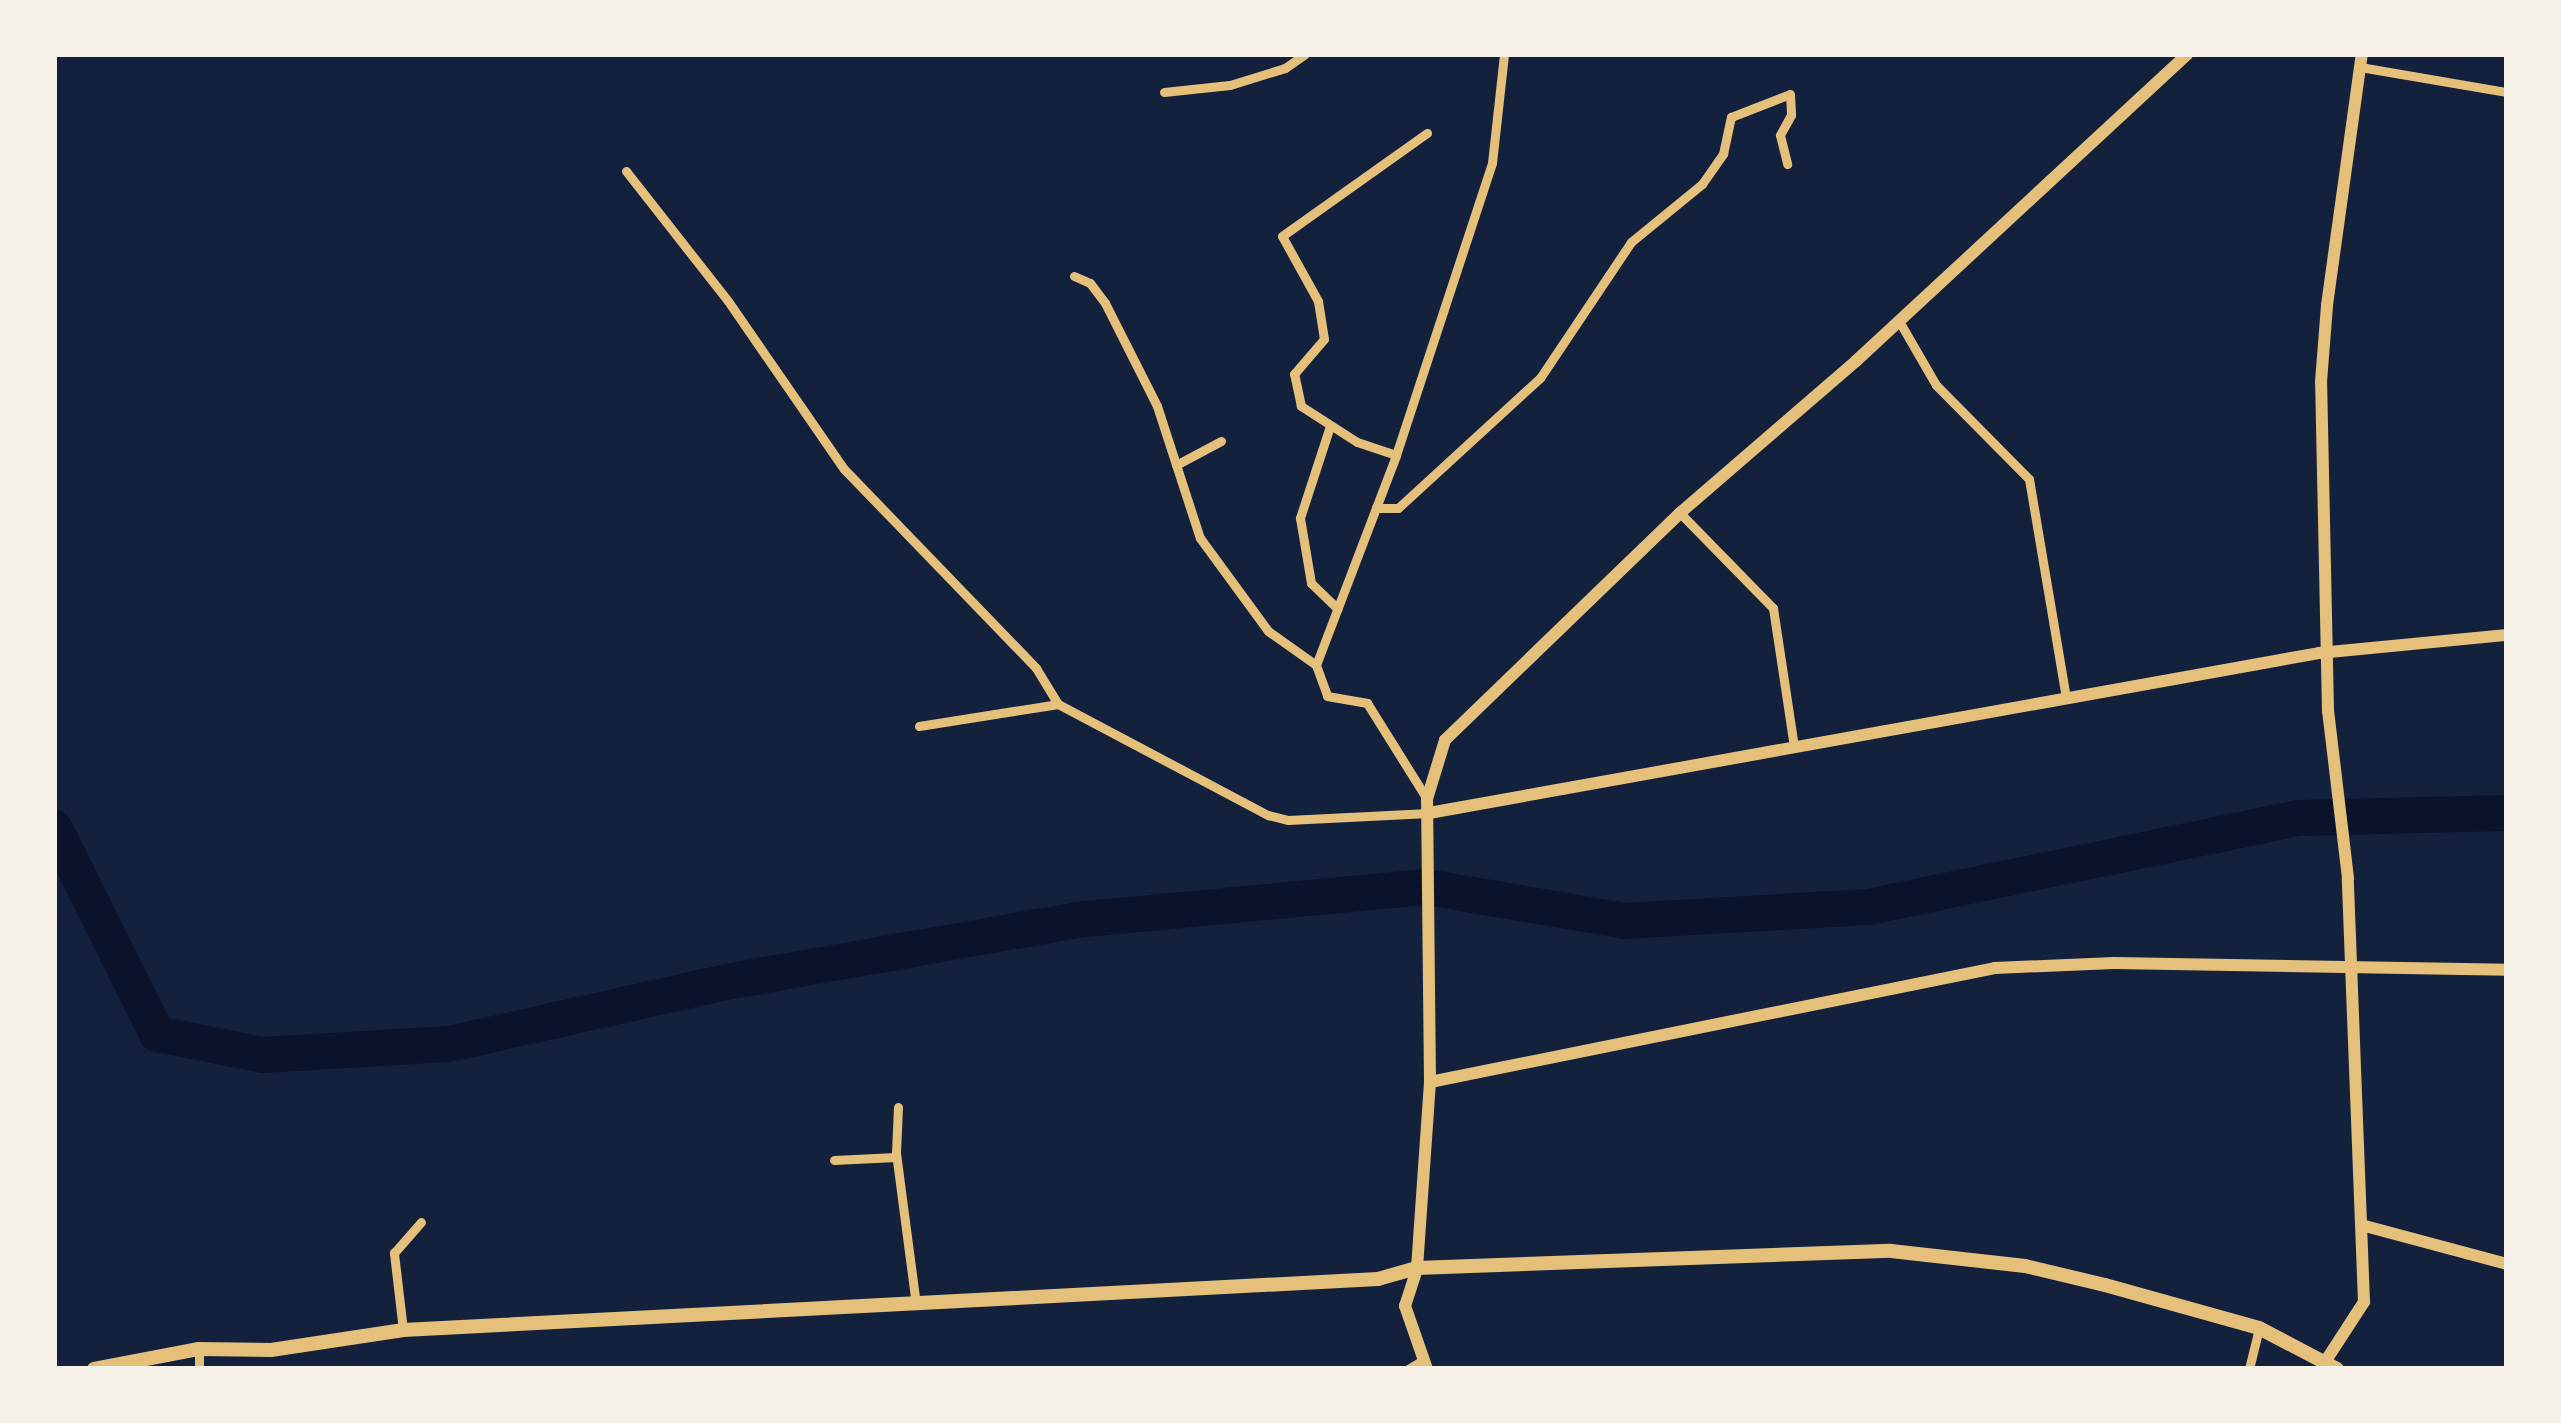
<!DOCTYPE html>
<style>
body{margin:0}
#map{position:relative;width:2561px;height:1423px;overflow:hidden;background:#14213d;font-family:"Roboto Condensed",sans-serif}
div>[style]{position:absolute}
.river>*{height:36px;margin:-18px;padding:0 18px;transform-origin:18px;border-radius:18px;background:#0b132b}
.minor>*{height:9px;margin:-4.5px;padding:0 4.5px;transform-origin:4.5px;border-radius:4.5px;background:#e5c07b}
.tertiary>*{height:12px;margin:-6px;padding:0 6px;transform-origin:6px;border-radius:6px;background:#e5c07b}
.secondary>*{height:14px;margin:-7px;padding:0 7px;transform-origin:7px;border-radius:7px;background:#e5c07b}
span{translate:-50% -50%;white-space:nowrap;text-align:center;line-height:1.15;-webkit-text-stroke:10px #f6f1e7;paint-order:stroke}
.frame{position:absolute;inset:0;border:57px solid #f6f1e7;pointer-events:none}
</style>
<div id="map">
<div class="river">
<i style="left:54px;top:827px;width:231px;rotate:63.5deg"></i>
<i style="left:157px;top:1034px;width:108px;rotate:11.2deg"></i>
<i style="left:263px;top:1055px;width:186px;rotate:-3.4deg"></i>
<i style="left:449px;top:1044px;width:284px;rotate:-12.6deg"></i>
<i style="left:726px;top:982px;width:355px;rotate:-10deg"></i>
<i style="left:1076px;top:920px;width:352px;rotate:-5.4deg"></i>
<i style="left:1426px;top:887px;width:201px;rotate:9.7deg"></i>
<i style="left:1624px;top:921px;width:244px;rotate:-3.3deg"></i>
<i style="left:1868px;top:907px;width:440px;rotate:-11.7deg"></i>
<i style="left:2299px;top:818px;width:208px;rotate:-1.4deg"></i>
</div>
<div class="minor">
<i style="left:2360px;top:67px;width:149px;rotate:9.7deg"></i>
<i style="left:1164px;top:92px;width:66px;rotate:-6.1deg"></i>
<i style="left:1230px;top:85px;width:58px;rotate:-17.2deg"></i>
<i style="left:1285px;top:68px;width:24px;rotate:-35deg"></i>
<i style="left:626px;top:171px;width:165px;rotate:51.9deg"></i>
<i style="left:728px;top:301px;width:204px;rotate:55.4deg"></i>
<i style="left:844px;top:469px;width:277px;rotate:46deg"></i>
<i style="left:1036px;top:668px;width:42px;rotate:58.6deg"></i>
<i style="left:1058px;top:704px;width:238px;rotate:27.9deg"></i>
<i style="left:1268px;top:815px;width:21px;rotate:14deg"></i>
<i style="left:1288px;top:820px;width:141px;rotate:-2.8deg"></i>
<i style="left:1074px;top:276px;width:17px;rotate:24deg"></i>
<i style="left:1090px;top:283px;width:25px;rotate:53deg"></i>
<i style="left:1105px;top:303px;width:115px;rotate:63.2deg"></i>
<i style="left:1157px;top:406px;width:139px;rotate:72deg"></i>
<i style="left:1200px;top:538px;width:115px;rotate:53.8deg"></i>
<i style="left:1268px;top:631px;width:59px;rotate:35.3deg"></i>
<i style="left:1316px;top:665px;width:33px;rotate:70deg"></i>
<i style="left:1327px;top:696px;width:41px;rotate:9.9deg"></i>
<i style="left:1367px;top:703px;width:113px;rotate:58deg"></i>
<i style="left:1899px;top:321px;width:74px;rotate:60deg"></i>
<i style="left:1936px;top:385px;width:132px;rotate:45.3deg"></i>
<i style="left:2029px;top:479px;width:222px;rotate:80.4deg"></i>
<i style="left:1330px;top:426px;width:97px;rotate:108.1deg"></i>
<i style="left:1300px;top:518px;width:66px;rotate:80.4deg"></i>
<i style="left:1311px;top:583px;width:37px;rotate:44deg"></i>
<i style="left:1396px;top:455px;width:41px;rotate:-161.6deg"></i>
<i style="left:1357px;top:442px;width:67px;rotate:-147.3deg"></i>
<i style="left:1301px;top:406px;width:33px;rotate:-102deg"></i>
<i style="left:1294px;top:374px;width:46px;rotate:-49.4deg"></i>
<i style="left:1324px;top:339px;width:38px;rotate:-99deg"></i>
<i style="left:1318px;top:301px;width:74px;rotate:-119deg"></i>
<i style="left:1282px;top:236px;width:178px;rotate:-35.4deg"></i>
<i style="left:1176px;top:465px;width:51px;rotate:-28.1deg"></i>
<i style="left:1376px;top:508px;width:22px"></i>
<i style="left:1398px;top:508px;width:193px;rotate:-42.5deg"></i>
<i style="left:1540px;top:378px;width:164px;rotate:-56.2deg"></i>
<i style="left:1631px;top:242px;width:92px;rotate:-39.2deg"></i>
<i style="left:1702px;top:184px;width:37px;rotate:-55deg"></i>
<i style="left:1723px;top:154px;width:38px;rotate:-78deg"></i>
<i style="left:1731px;top:117px;width:63px;rotate:-21.3deg"></i>
<i style="left:1790px;top:94px;width:21px;rotate:87deg"></i>
<i style="left:1791px;top:115px;width:23px;rotate:119deg"></i>
<i style="left:1780px;top:135px;width:30px;rotate:76deg"></i>
<i style="left:1680px;top:513px;width:133px;rotate:45.6deg"></i>
<i style="left:1773px;top:608px;width:141px;rotate:81.4deg"></i>
<i style="left:1316px;top:665px;width:225px;rotate:-69.1deg"></i>
<i style="left:1396px;top:455px;width:307px;rotate:-71.8deg"></i>
<i style="left:1492px;top:163px;width:110px;rotate:-83.7deg"></i>
<i style="left:919px;top:726px;width:141px;rotate:-9deg"></i>
<i style="left:898px;top:1107px;width:46px;rotate:92.5deg"></i>
<i style="left:896px;top:1153px;width:152px;rotate:82.5deg"></i>
<i style="left:834px;top:1160px;width:62px;rotate:-2.8deg"></i>
<i style="left:403px;top:1330px;width:78px;rotate:-96.7deg"></i>
<i style="left:394px;top:1253px;width:41px;rotate:-48.9deg"></i>
<i style="left:199px;top:1369px;width:20px;rotate:-90deg"></i>
<i style="left:1408px;top:1369px;width:17px;rotate:-31deg"></i>
<i style="left:2249px;top:1369px;width:42px;rotate:-76.3deg"></i>
</div>
<div class="tertiary">
<i style="left:1429px;top:813px;width:904px;rotate:-10.19deg"></i>
<i style="left:2319px;top:653px;width:189px;rotate:-5.5deg"></i>
<i style="left:1430px;top:1082px;width:576px;rotate:-11.41deg"></i>
<i style="left:1995px;top:968px;width:119px;rotate:-2.4deg"></i>
<i style="left:2114px;top:963px;width:393px;rotate:1deg"></i>
<i style="left:2365px;top:1226px;width:147px;rotate:15deg"></i>
<i style="left:2325px;top:1362px;width:72px;rotate:-57deg"></i>
<i style="left:2364px;top:1302px;width:424px;rotate:-92.2deg"></i>
<i style="left:2348px;top:878px;width:168px;rotate:-96.8deg"></i>
<i style="left:2328px;top:711px;width:329px;rotate:-91.2deg"></i>
<i style="left:2321px;top:382px;width:77px;rotate:-85.5deg"></i>
<i style="left:2327px;top:305px;width:253px;rotate:-82.1deg"></i>
<i style="left:1427px;top:1369px;width:67px;rotate:-109.2deg"></i>
<i style="left:1405px;top:1306px;width:40px;rotate:-72deg"></i>
<i style="left:1417px;top:1268px;width:186px;rotate:-86deg"></i>
<i style="left:1430px;top:1082px;width:283px;rotate:-90.6deg"></i>
<i style="left:1427px;top:799px;width:62px;rotate:-73deg"></i>
<i style="left:1445px;top:740px;width:327px;rotate:-44deg"></i>
<i style="left:1680px;top:513px;width:233px;rotate:-40.8deg"></i>
<i style="left:1856px;top:361px;width:452px;rotate:-42.8deg"></i>
</div>
<div class="secondary">
<i style="left:94px;top:1369px;width:107px;rotate:-10.8deg"></i>
<i style="left:199px;top:1349px;width:72px;rotate:0.8deg"></i>
<i style="left:271px;top:1350px;width:134px;rotate:-8.6deg"></i>
<i style="left:403px;top:1330px;width:976px;rotate:-2.99deg"></i>
<i style="left:1378px;top:1279px;width:41px;rotate:-15.8deg"></i>
<i style="left:1417px;top:1268px;width:474px;rotate:-2.1deg"></i>
<i style="left:1891px;top:1251px;width:135px;rotate:6.4deg"></i>
<i style="left:2025px;top:1266px;width:82px;rotate:13.4deg"></i>
<i style="left:2105px;top:1285px;width:160px;rotate:15.6deg"></i>
<i style="left:2259px;top:1328px;width:88px;rotate:27.7deg"></i>
</div>
<div class="frame"></div>
</div>
